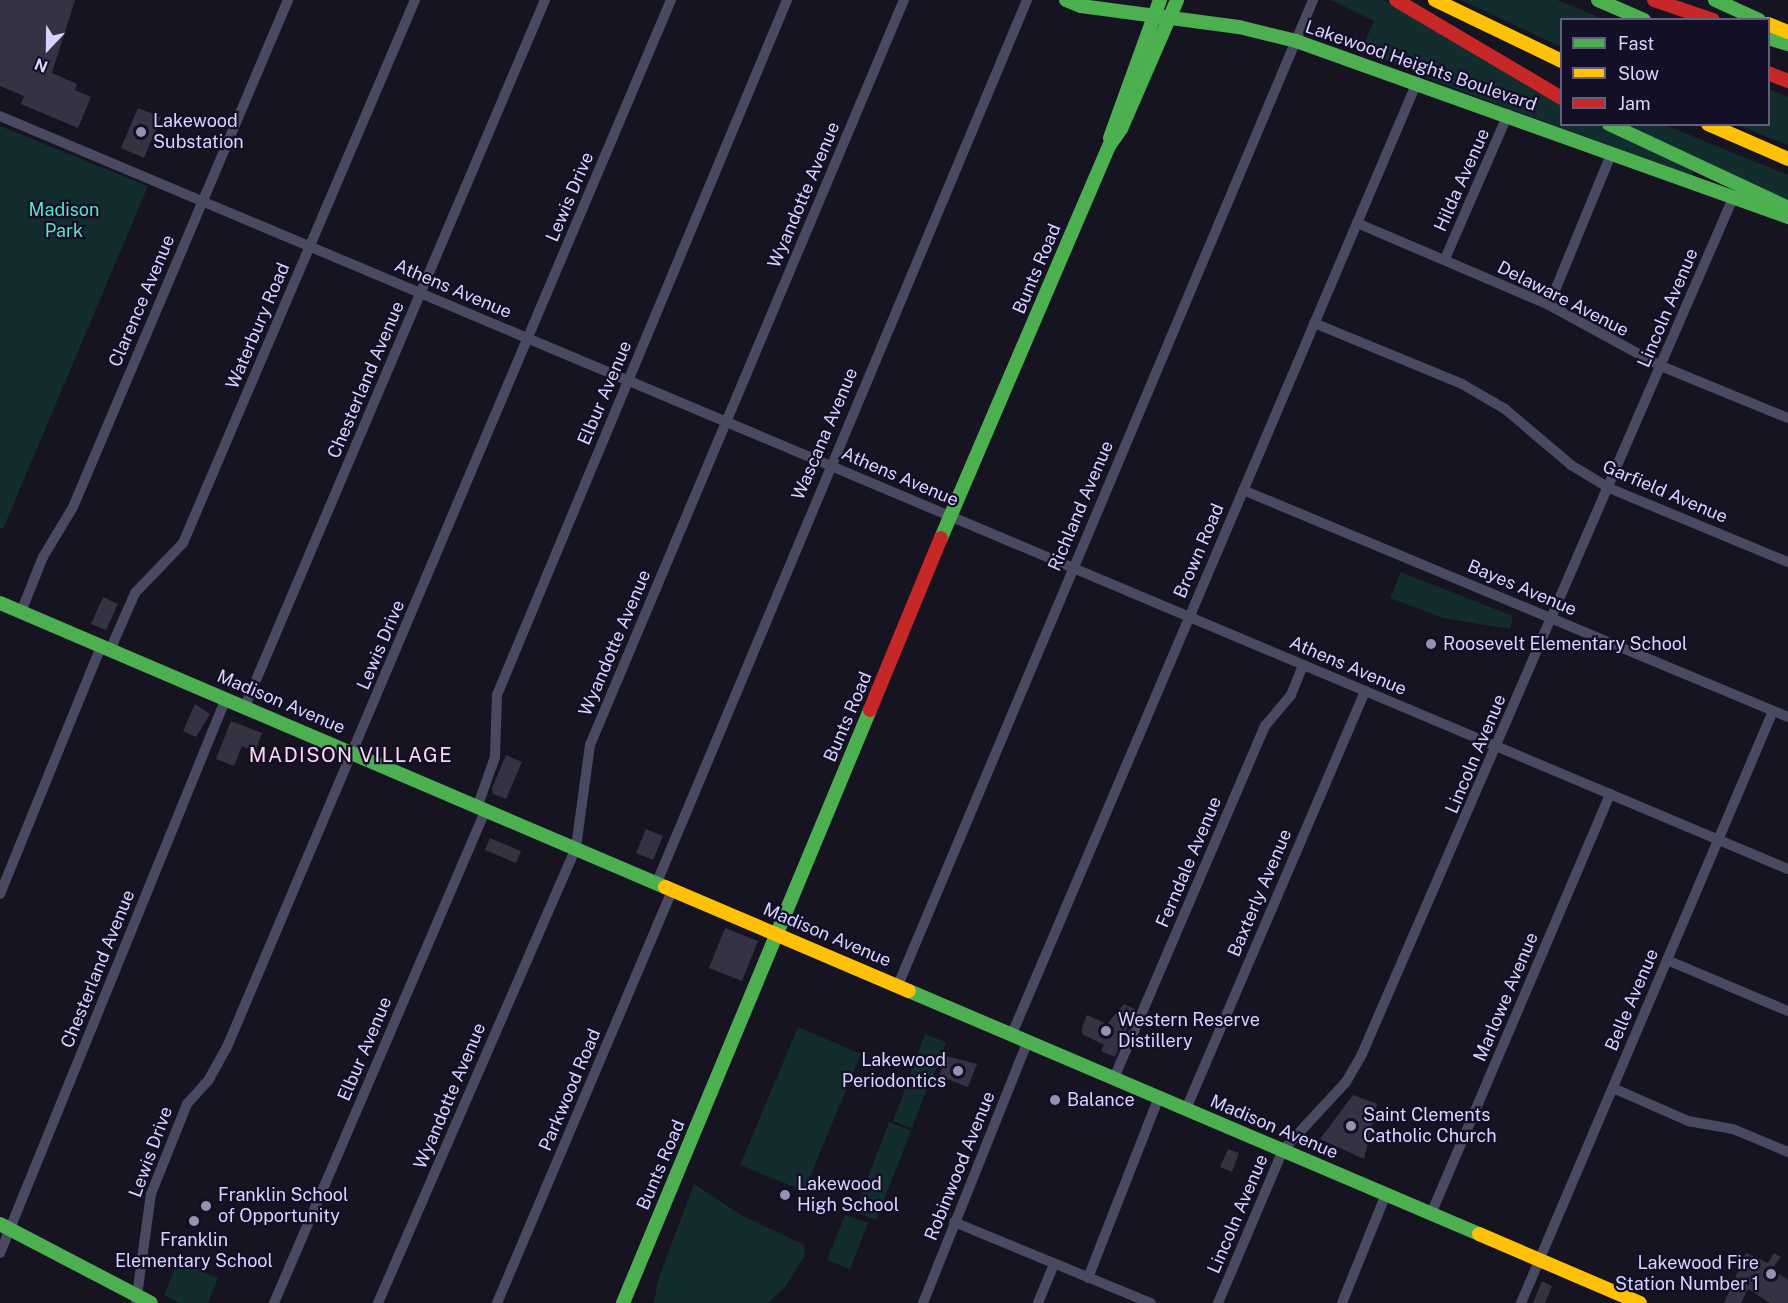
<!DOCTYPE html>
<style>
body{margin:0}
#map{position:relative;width:1788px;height:1303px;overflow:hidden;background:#161421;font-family:"Public Sans",sans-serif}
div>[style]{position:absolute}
.green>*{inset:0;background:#132c2d}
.building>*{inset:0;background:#343243}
.street>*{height:10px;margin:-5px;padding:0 5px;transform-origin:5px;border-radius:5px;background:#4a4962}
.fast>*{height:14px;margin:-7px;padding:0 7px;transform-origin:7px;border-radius:7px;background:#4caf50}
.slow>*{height:14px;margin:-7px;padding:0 7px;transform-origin:7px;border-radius:7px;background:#ffc107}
.jam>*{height:14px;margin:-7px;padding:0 7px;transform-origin:7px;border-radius:7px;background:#c62828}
.dots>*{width:16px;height:16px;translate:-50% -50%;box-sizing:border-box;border:3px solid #130f26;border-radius:50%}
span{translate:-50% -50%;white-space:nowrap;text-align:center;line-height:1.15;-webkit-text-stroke:4.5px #130f26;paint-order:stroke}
.street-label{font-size:18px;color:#d9d4ff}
.poi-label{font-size:18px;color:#d9d4ff}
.left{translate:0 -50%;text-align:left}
.right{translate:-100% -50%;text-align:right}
.park-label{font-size:18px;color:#5fe0c0}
.neighbourhood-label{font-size:20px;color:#ffd6f0;letter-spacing:1.5px}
.legend{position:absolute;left:1560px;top:18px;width:210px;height:108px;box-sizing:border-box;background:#130f26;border:2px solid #625e7d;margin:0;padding:8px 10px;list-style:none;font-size:18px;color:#d9d4ff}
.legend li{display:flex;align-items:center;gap:12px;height:30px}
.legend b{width:30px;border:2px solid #625e7d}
.north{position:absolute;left:18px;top:18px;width:60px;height:60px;-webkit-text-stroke:4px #130f26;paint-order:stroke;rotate:202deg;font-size:16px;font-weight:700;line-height:24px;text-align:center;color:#d9d4ff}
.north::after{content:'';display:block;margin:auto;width:21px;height:27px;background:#d9d4ff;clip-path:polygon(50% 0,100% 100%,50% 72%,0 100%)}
</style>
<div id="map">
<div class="green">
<i style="clip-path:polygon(1331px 0,1383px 0,1561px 104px,1562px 124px,1599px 125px,1694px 172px,1693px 176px,1426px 78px,1419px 69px,1360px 53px,1374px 21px)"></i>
<i style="clip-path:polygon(1461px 0,1557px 0,1604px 19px,1562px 20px,1561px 47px)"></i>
<i style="clip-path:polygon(1769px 89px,1788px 97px,1788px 145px,1737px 125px,1768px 124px)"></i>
<i style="clip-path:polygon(1619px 125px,1665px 125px,1788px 175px,1788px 202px)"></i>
<i style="clip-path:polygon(0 126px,148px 186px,3px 529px,0 528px)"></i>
<i style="clip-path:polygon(1401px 572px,1513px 616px,1510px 629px,1443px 618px,1390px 598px)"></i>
<i style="clip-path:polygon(798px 1027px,861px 1054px,804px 1191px,740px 1165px)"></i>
<i style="clip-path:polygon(925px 1034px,946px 1042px,930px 1085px,909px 1077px)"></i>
<i style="clip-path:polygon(909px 1079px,928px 1086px,912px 1128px,893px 1121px)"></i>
<i style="clip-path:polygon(889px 1122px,911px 1131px,876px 1220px,855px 1212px)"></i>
<i style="clip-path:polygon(694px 1184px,741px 1215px,804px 1245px,805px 1255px,785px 1287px,768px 1303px,654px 1303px,658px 1280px)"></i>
<i style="clip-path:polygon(845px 1215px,868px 1223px,850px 1269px,827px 1260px)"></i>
<i style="clip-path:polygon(181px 1255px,201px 1263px,199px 1270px,218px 1278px,208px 1303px,180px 1303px,164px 1295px)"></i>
</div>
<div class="building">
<i style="clip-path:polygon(0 0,75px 0,52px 73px,77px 84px,75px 90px,91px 97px,78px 128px,21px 104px,24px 96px,0 86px)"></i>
<i style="clip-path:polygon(138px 108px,161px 117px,144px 158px,121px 148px)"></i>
<i style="clip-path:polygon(103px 597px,118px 604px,106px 630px,91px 624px)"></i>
<i style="clip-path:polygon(195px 704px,210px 714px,196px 737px,183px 731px)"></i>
<i style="clip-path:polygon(231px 721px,262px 733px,255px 752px,242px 746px,234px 766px,216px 759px)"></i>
<i style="clip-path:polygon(506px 755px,522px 762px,506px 799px,493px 794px,492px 788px)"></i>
<i style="clip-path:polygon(646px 829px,663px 836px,653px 860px,636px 853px)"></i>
<i style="clip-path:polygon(490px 838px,521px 851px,516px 863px,485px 850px)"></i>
<i style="clip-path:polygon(725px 928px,758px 941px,742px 981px,709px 968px)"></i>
<i style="clip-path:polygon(1124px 1004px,1135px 1009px,1115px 1057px,1101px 1051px,1104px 1045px,1082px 1034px,1082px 1027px,1087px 1015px,1107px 1024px)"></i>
<i style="clip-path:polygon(946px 1056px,977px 1064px,968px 1087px,939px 1076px)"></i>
<i style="clip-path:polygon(1353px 1095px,1377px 1104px,1364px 1159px,1320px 1139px)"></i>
<i style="clip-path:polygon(1228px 1149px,1239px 1153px,1232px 1172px,1220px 1167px)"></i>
<i style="clip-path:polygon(1746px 1253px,1768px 1263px,1774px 1253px,1781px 1257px,1772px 1269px,1788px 1280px,1788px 1303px,1770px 1303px,1748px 1289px,1741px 1303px,1724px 1303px)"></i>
<i style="clip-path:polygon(1542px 1281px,1552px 1286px,1545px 1303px,1533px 1303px)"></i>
</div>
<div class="street">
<i style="left:0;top:116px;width:1940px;rotate:22.84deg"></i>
<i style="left:1357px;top:223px;width:209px;rotate:23.1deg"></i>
<i style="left:1549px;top:305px;width:128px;rotate:28.6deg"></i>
<i style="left:1661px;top:366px;width:137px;rotate:22.3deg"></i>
<i style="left:1445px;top:259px;width:158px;rotate:-66.5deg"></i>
<i style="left:1549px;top:305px;width:165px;rotate:-67.6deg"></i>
<i style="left:1314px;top:323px;width:160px;rotate:22.4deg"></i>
<i style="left:1462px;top:384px;width:50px;rotate:30.2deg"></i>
<i style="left:1505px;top:409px;width:87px;rotate:40.3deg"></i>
<i style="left:1571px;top:465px;width:44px;rotate:31.2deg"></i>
<i style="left:1609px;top:488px;width:194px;rotate:22.5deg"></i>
<i style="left:1243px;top:490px;width:590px;rotate:22.61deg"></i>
<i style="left:21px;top:612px;width:59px;rotate:-68.2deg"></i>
<i style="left:43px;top:557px;width:58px;rotate:-59deg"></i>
<i style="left:73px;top:507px;width:551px;rotate:-67.02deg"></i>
<i style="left:110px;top:650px;width:62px;rotate:-66.3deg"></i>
<i style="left:135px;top:593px;width:69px;rotate:-46.2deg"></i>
<i style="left:183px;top:543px;width:590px;rotate:-66.87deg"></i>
<i style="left:245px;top:706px;width:767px;rotate:-66.98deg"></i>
<i style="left:478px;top:805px;width:51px;rotate:-70.5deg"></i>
<i style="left:495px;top:757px;width:62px;rotate:-88.2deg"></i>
<i style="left:497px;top:695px;width:753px;rotate:-67.35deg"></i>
<i style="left:657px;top:882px;width:956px;rotate:-67.24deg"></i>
<i style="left:0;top:894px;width:268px;rotate:-67.8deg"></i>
<i style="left:1667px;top:960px;width:131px;rotate:22.9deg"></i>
<i style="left:898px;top:985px;width:1069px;rotate:-67.15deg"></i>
<i style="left:1012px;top:1034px;width:1035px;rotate:-66.95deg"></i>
<i style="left:1114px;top:1078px;width:383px;rotate:-66.8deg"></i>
<i style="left:1265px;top:726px;width:40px;rotate:-50deg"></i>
<i style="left:1291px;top:695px;width:32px;rotate:-68deg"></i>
<i style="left:1613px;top:1088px;width:82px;rotate:23.7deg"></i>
<i style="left:1688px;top:1121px;width:46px;rotate:10.1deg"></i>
<i style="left:1733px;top:1129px;width:60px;rotate:22.7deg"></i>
<i style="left:1186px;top:1109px;width:455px;rotate:-66.8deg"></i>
<i style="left:1431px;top:1214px;width:457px;rotate:-66.9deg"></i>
<i style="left:954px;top:1222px;width:213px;rotate:22.4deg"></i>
<i style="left:0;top:1253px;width:599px;rotate:-67.84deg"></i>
<i style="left:1088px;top:1278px;width:194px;rotate:-68.6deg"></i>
<i style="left:136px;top:1303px;width:110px;rotate:-82.2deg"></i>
<i style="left:151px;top:1194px;width:97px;rotate:-68.2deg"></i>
<i style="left:187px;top:1104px;width:31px;rotate:-48deg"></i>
<i style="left:208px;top:1081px;width:39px;rotate:-61deg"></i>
<i style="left:227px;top:1047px;width:1137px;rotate:-67.02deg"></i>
<i style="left:274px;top:1303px;width:538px;rotate:-66.77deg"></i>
<i style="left:378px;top:1303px;width:497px;rotate:-66.5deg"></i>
<i style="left:576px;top:847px;width:103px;rotate:-82.2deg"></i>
<i style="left:590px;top:745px;width:808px;rotate:-67.15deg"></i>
<i style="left:497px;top:1303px;width:450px;rotate:-67deg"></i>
<i style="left:923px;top:1303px;width:282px;rotate:-68.2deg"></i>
<i style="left:1038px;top:1303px;width:42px;rotate:-67.7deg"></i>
<i style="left:1218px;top:1303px;width:166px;rotate:-67deg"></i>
<i style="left:1283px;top:1150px;width:93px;rotate:-47.2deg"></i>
<i style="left:1346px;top:1082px;width:32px;rotate:-60deg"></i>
<i style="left:1362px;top:1054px;width:933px;rotate:-66.57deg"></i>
<i style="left:1342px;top:1303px;width:118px;rotate:-68deg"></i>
<i style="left:1521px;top:1303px;width:643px;rotate:-66.94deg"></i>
</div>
<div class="fast">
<i style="left:1066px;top:0;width:16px;rotate:22deg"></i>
<i style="left:1081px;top:6px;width:159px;rotate:7.6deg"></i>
<i style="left:1239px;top:27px;width:59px;rotate:13.8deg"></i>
<i style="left:1296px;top:41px;width:523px;rotate:19.68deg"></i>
<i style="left:1598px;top:0;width:50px;rotate:23.5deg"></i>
<i style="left:1715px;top:0;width:48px;rotate:24.4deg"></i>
<i style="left:1768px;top:38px;width:21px;rotate:17deg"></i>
<i style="left:1609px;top:124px;width:198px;rotate:25.1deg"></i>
<i style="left:1110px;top:138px;width:147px;rotate:-70.1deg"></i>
<i style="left:941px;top:538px;width:426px;rotate:-66.8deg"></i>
<i style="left:1109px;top:146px;width:21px;rotate:-55deg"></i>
<i style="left:1121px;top:129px;width:141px;rotate:-66.5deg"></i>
<i style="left:0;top:603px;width:723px;rotate:23.13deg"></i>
<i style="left:909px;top:991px;width:620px;rotate:23.09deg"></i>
<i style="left:0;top:1224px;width:170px;rotate:27.6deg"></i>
<i style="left:623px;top:1303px;width:642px;rotate:-67.39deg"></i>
</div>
<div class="slow">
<i style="left:1435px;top:0;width:141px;rotate:25.7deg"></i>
<i style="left:1768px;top:24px;width:22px;rotate:22deg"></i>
<i style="left:1708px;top:124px;width:87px;rotate:23.6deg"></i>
<i style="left:665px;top:887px;width:265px;rotate:23.1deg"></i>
<i style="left:1479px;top:1234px;width:175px;rotate:23.2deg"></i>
</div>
<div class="jam">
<i style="left:1396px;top:0;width:193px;rotate:30.6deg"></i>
<i style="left:1654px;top:0;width:62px;rotate:18.7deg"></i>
<i style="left:1768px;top:73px;width:22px;rotate:22deg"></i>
<i style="left:870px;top:710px;width:186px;rotate:-67.6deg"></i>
</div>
<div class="dots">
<i style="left:141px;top:132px;background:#9591b1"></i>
<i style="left:1431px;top:644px;background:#9591b1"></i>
<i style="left:1106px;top:1031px;background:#9591b1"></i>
<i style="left:958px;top:1071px;background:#9591b1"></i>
<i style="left:1055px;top:1100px;background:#9591b1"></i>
<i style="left:1351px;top:1126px;background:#9591b1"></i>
<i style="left:785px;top:1195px;background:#9591b1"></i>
<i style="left:206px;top:1206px;background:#9591b1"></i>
<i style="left:194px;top:1221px;background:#9591b1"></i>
<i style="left:1771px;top:1274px;background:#9591b1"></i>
</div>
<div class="street-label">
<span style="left:1421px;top:66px;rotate:19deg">Lakewood Heights Boulevard</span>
<span style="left:1462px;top:180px;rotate:-66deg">Hilda Avenue</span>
<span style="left:804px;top:195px;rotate:-67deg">Wyandotte Avenue</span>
<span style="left:570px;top:197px;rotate:-67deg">Lewis Drive</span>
<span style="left:1037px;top:269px;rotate:-67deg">Bunts Road</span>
<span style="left:453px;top:289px;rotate:23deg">Athens Avenue</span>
<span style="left:1563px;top:299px;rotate:27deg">Delaware Avenue</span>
<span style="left:142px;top:301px;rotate:-67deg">Clarence Avenue</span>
<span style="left:1668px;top:308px;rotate:-67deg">Lincoln Avenue</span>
<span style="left:258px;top:326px;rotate:-67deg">Waterbury Road</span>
<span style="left:366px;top:380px;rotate:-67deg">Chesterland Avenue</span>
<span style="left:605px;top:393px;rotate:-67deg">Elbur Avenue</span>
<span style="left:825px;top:434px;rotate:-67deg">Wascana Avenue</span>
<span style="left:900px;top:477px;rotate:23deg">Athens Avenue</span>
<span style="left:1665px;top:492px;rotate:23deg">Garfield Avenue</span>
<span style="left:1081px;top:506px;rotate:-67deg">Richland Avenue</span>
<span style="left:1199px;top:551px;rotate:-67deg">Brown Road</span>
<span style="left:1522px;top:588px;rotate:23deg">Bayes Avenue</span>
<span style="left:615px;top:643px;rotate:-67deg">Wyandotte Avenue</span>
<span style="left:381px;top:645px;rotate:-67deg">Lewis Drive</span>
<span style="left:1348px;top:666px;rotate:23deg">Athens Avenue</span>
<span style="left:281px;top:702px;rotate:23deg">Madison Avenue</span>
<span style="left:848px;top:717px;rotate:-67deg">Bunts Road</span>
<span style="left:1476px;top:754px;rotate:-67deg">Lincoln Avenue</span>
<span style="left:1189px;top:862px;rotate:-67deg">Ferndale Avenue</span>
<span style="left:1260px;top:893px;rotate:-67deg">Baxterly Avenue</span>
<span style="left:827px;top:935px;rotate:23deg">Madison Avenue</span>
<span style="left:98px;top:969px;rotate:-68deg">Chesterland Avenue</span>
<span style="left:1506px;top:997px;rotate:-67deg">Marlowe Avenue</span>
<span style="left:1632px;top:1000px;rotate:-67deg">Belle Avenue</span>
<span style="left:365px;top:1049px;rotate:-67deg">Elbur Avenue</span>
<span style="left:570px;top:1090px;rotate:-67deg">Parkwood Road</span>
<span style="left:450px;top:1096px;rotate:-67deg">Wyandotte Avenue</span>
<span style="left:1274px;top:1127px;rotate:23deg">Madison Avenue</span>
<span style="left:151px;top:1152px;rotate:-70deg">Lewis Drive</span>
<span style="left:661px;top:1165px;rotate:-67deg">Bunts Road</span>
<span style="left:960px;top:1166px;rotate:-68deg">Robinwood Avenue</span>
<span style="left:1238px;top:1214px;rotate:-67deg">Lincoln Avenue</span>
</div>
<div class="poi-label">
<span class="left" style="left:153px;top:132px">Lakewood<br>Substation</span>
<span class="left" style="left:1443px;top:644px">Roosevelt Elementary School</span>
<span class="left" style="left:1118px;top:1031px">Western Reserve<br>Distillery</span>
<span class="right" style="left:946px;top:1071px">Lakewood<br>Periodontics</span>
<span class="left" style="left:1067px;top:1100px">Balance</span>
<span class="left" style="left:1363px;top:1126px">Saint Clements<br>Catholic Church</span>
<span class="left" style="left:797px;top:1195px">Lakewood<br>High School</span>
<span class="left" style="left:218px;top:1206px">Franklin School<br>of Opportunity</span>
<span style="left:194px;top:1251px">Franklin<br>Elementary School</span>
<span class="right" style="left:1759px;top:1274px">Lakewood Fire<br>Station Number 1</span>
</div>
<div class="park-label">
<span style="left:64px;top:221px">Madison<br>Park</span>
</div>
<div class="neighbourhood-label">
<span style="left:351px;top:755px">MADISON VILLAGE</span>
</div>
<ul class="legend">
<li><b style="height:8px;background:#4caf50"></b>Fast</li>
<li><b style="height:8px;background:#ffc107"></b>Slow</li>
<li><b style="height:8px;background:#c62828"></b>Jam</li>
</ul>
<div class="north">N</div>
</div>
